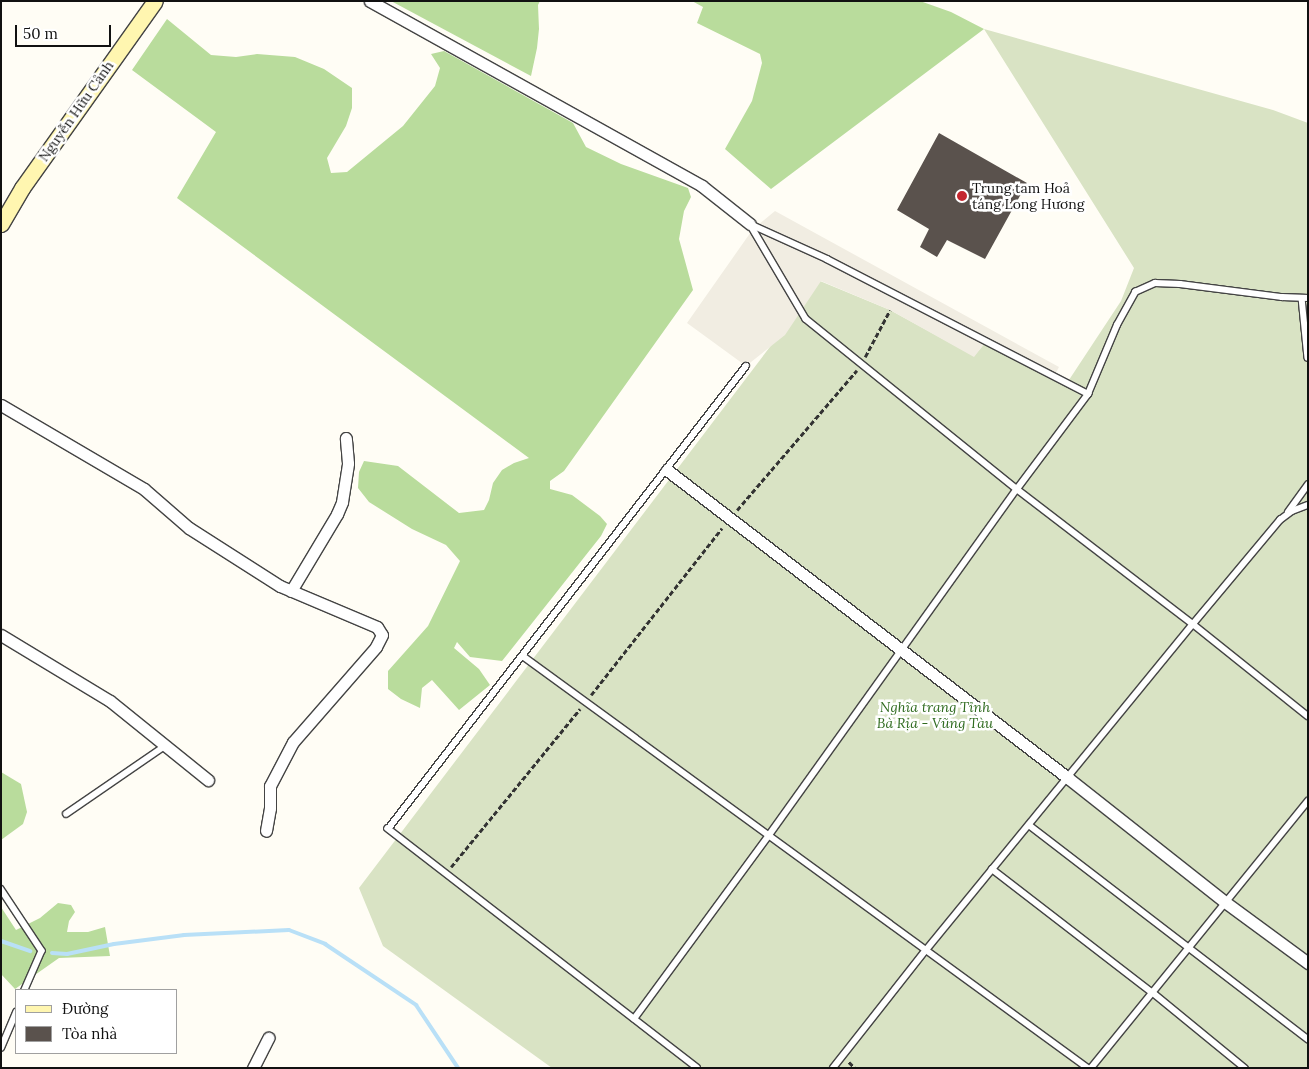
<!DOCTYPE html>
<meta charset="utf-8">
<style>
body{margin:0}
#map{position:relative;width:1309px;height:1069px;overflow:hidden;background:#fffdf5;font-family:Lora,serif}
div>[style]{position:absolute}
.forest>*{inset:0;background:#b9dc9c}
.cemetery>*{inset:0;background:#d9e3c4}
.plaza>*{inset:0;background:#f1ede2}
.stream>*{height:4px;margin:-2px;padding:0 2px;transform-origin:2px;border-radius:2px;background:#b9e0f7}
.building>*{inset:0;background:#5a524d}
.path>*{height:2.5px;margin-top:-1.25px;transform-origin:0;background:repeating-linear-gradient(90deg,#333 0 5px,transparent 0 7.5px)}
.roads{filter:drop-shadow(1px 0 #444) drop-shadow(-1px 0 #444) drop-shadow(0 1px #444) drop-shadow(0 -1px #444)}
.service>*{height:5.5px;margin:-2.75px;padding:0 2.75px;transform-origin:2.75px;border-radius:2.75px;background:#fff}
.minor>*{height:11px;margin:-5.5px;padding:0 5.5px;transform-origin:5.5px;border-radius:5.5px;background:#fff}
.secondary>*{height:15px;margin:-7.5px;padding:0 7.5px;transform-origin:7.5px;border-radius:7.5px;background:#fff6b0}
.dots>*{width:14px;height:14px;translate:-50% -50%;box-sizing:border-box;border:2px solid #fff;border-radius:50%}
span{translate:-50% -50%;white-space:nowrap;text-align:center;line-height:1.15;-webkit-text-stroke:5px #fff;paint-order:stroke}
.street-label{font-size:14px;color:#111}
.poi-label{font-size:14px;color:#111}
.left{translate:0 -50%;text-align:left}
.park-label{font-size:14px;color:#2f6b1f;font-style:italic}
.frame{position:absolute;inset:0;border:2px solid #111;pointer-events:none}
.legend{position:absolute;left:15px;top:989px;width:162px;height:65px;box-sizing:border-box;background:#fff;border:1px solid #a0a0a0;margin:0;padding:6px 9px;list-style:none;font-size:15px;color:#111}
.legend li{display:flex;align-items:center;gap:10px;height:25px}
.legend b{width:25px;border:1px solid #a0a0a0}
.scale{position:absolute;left:15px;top:25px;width:96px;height:22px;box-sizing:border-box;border:2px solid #111;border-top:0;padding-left:6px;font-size:15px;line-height:18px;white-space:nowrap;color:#111;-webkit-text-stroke:4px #fff;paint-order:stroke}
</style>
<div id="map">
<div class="forest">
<i style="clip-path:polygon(391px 1px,540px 1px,538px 5px,539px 29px,537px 48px,531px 76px)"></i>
<i style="clip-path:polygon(692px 1px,920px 1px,951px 12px,984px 29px,771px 189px,725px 149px,752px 101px,762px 63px,760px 54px,697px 23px,703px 7px)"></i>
<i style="clip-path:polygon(167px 19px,211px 55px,236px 57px,257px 54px,295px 57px,324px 69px,352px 88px,352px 108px,346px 126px,327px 158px,331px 173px,347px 172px,403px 126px,435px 86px,440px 68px,431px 54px,444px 51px,573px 123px,586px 147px,621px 164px,688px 188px,691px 197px,684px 211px,679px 239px,693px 290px,564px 471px,550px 481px,550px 489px,572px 495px,600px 516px,607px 524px,601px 536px,502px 661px,470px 657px,457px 642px,454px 648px,479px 669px,490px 685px,459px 710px,432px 680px,422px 688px,420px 708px,401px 699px,388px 689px,388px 671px,428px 626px,460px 561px,446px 545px,412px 529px,369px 502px,358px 488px,359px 472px,364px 461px,398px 466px,459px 513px,484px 510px,489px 500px,493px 483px,502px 470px,514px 463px,529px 458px,177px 198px,216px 132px,132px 70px)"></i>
<i style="clip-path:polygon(1px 772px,21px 784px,27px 812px,23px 824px,1px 840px)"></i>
<i style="clip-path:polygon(58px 903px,71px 905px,75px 912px,69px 921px,67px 932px,88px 932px,105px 927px,110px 956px,59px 958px,15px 989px,1px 974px,1px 907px,16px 930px,40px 918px)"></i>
</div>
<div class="cemetery">
<i style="clip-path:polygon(984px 29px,1273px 110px,1308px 123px,1308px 1068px,552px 1068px,383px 946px,359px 888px,820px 281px,890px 310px,974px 356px,985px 343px,1065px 386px,1121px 301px,1134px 268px)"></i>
</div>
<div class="plaza">
<i style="clip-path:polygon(775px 211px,1059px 367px,1052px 380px,985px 343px,974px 357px,890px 310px,821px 281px,785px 335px,746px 366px,687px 323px,753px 229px)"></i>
</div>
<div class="stream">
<i style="left:1px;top:941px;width:31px;rotate:19deg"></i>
<i style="left:52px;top:953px;width:15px;rotate:4deg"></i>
<i style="left:67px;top:954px;width:48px;rotate:-12deg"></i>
<i style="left:114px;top:944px;width:71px;rotate:-7.3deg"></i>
<i style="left:184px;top:935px;width:105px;rotate:-2.7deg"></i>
<i style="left:289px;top:930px;width:39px;rotate:21deg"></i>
<i style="left:325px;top:944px;width:110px;rotate:33.8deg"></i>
<i style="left:416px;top:1005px;width:76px;rotate:56.3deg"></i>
</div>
<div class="building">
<i style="clip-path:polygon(939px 133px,1027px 183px,985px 259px,947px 240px,937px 257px,920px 247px,929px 229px,897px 210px)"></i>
</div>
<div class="path">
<i style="left:865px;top:357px;width:53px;rotate:-62deg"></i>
<i style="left:737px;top:510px;width:184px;rotate:-49.4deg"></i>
<i style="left:591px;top:695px;width:212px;rotate:-51.9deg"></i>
<i style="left:451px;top:867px;width:204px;rotate:-50.8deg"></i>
<i style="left:849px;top:1062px;width:8px;rotate:45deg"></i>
</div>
<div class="roads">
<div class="service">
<i style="left:750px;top:224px;width:110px;rotate:59.5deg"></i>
<i style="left:806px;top:319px;width:271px;rotate:38.9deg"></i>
<i style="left:1017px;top:489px;width:222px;rotate:37.5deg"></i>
<i style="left:1193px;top:624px;width:147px;rotate:38.7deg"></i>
<i style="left:750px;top:224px;width:85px;rotate:24.4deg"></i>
<i style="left:827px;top:259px;width:294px;rotate:27.3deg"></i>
<i style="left:1302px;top:298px;width:60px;rotate:84.3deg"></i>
<i style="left:1288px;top:512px;width:34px;rotate:-54deg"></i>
<i style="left:523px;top:656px;width:699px;rotate:36.1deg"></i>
<i style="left:66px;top:814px;width:120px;rotate:-34.5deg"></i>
<i style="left:1029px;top:825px;width:352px;rotate:37.5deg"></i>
<i style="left:992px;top:869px;width:202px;rotate:37.6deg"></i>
<i style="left:1152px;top:992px;width:120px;rotate:39.3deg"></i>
<i style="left:1px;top:889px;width:74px;rotate:56.5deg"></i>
<i style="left:42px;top:951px;width:43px;rotate:113.6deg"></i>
<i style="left:634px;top:1019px;width:228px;rotate:-53.7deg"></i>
<i style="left:769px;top:835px;width:426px;rotate:-54.4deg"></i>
<i style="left:1017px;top:489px;width:119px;rotate:-53.2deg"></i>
<i style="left:1088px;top:394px;width:75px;rotate:-67.2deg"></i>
<i style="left:1117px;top:325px;width:38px;rotate:-61deg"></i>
<i style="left:1135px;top:292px;width:22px;rotate:-24deg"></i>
<i style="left:1155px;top:283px;width:25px;rotate:2deg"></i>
<i style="left:1180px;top:284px;width:103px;rotate:7.3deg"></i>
<i style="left:1282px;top:297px;width:26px;rotate:2deg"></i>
<i style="left:1px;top:1048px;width:39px;rotate:-67deg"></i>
<i style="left:697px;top:1068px;width:391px;rotate:-142.3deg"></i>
<i style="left:388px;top:829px;width:585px;rotate:-52.29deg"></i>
<i style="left:833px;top:1068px;width:150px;rotate:-51.8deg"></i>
<i style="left:926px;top:950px;width:421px;rotate:-50.7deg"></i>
<i style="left:1193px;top:624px;width:136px;rotate:-50.1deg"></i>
<i style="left:1280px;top:520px;width:15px;rotate:-37deg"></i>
<i style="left:1292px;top:511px;width:17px;rotate:-21deg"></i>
<i style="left:1091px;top:1068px;width:344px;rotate:-50.9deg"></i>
</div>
<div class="minor">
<i style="left:370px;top:1px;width:380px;rotate:29.1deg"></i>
<i style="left:702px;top:186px;width:61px;rotate:38.4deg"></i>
<i style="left:1px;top:405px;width:166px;rotate:30.4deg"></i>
<i style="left:144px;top:489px;width:60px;rotate:40.9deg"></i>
<i style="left:189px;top:528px;width:108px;rotate:32.5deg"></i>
<i style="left:280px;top:586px;width:105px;rotate:22.9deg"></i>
<i style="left:377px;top:627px;width:9px;rotate:58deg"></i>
<i style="left:382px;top:635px;width:13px;rotate:117deg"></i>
<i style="left:376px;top:647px;width:126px;rotate:131.1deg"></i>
<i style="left:293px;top:742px;width:50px;rotate:117.6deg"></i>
<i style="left:270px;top:786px;width:22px;rotate:90deg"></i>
<i style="left:270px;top:808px;width:23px;rotate:100deg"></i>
<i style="left:667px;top:470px;width:506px;rotate:37.53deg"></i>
<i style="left:1068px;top:778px;width:200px;rotate:38.3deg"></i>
<i style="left:1225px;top:902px;width:103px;rotate:36.3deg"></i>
<i style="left:291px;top:591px;width:90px;rotate:-59.1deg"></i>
<i style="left:337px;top:514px;width:13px;rotate:-67deg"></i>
<i style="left:342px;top:502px;width:39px;rotate:-81deg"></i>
<i style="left:348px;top:463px;width:25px;rotate:-95deg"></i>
<i style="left:1px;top:635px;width:127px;rotate:31.2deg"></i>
<i style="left:110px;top:701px;width:126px;rotate:38.9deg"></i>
<i style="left:253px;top:1068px;width:34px;rotate:-63deg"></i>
</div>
<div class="secondary">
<i style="left:1px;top:224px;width:42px;rotate:-59.7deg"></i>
<i style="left:22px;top:188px;width:229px;rotate:-54.6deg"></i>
</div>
</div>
<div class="dots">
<i style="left:962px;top:196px;background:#c4262e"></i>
</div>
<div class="street-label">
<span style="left:76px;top:111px;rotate:-55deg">Nguyễn Hữu Cảnh</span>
</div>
<div class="poi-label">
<span class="left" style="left:972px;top:196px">Trung tam Hoả<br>táng Long Hương</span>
</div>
<div class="park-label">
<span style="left:935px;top:715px">Nghĩa trang Tỉnh<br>Bà Rịa - Vũng Tàu</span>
</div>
<div class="frame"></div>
<ul class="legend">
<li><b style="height:6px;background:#fff6b0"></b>Đường</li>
<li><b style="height:14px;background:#5a524d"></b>Tòa nhà</li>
</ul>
<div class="scale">50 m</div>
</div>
